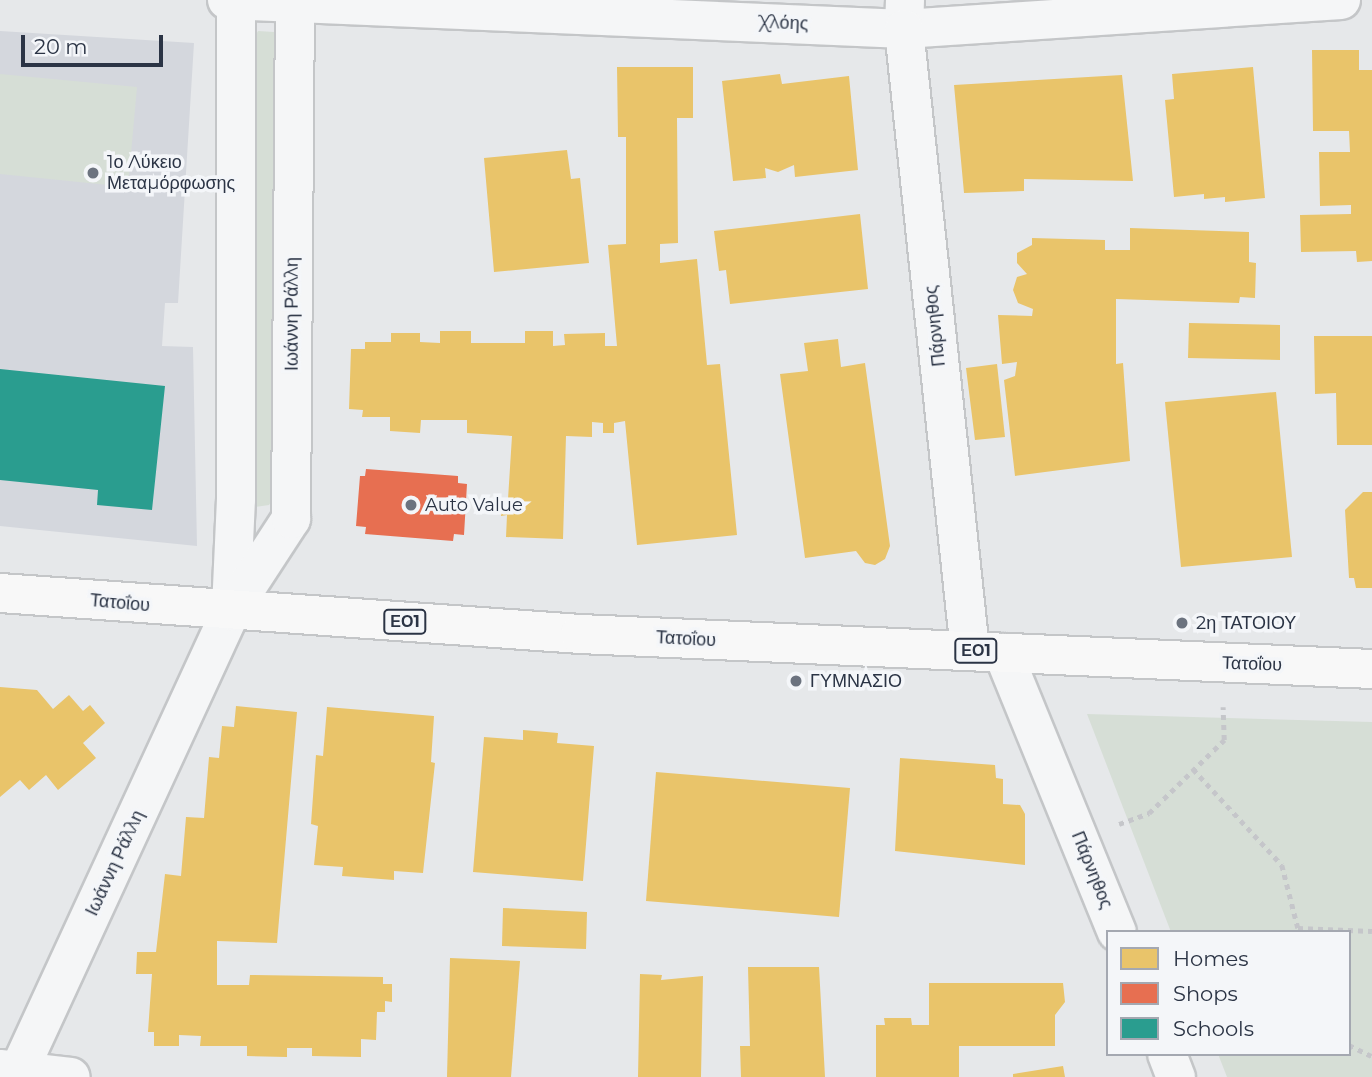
<!DOCTYPE html>
<meta charset="utf-8">
<style>
body{margin:0}
#map{position:relative;width:1372px;height:1077px;overflow:hidden;background:#e6e8ea;font-family:Montserrat,sans-serif}
div>[style]{position:absolute}
.built>*{inset:0;background:#d4d7dd}
.green>*{inset:0;background:#d6ded6}
.homes>*{inset:0;background:#e9c46a}
.shops>*{inset:0;background:#e76f51}
.schools>*{inset:0;background:#2a9d8f}
.path>*{height:4.5px;margin-top:-2.25px;transform-origin:0;background:repeating-linear-gradient(90deg,#c5c6ca 0 5px,transparent 0 10px)}
.roads{filter:drop-shadow(2px 0 #c4c6c8) drop-shadow(-2px 0 #c4c6c8) drop-shadow(0 2px #c4c6c8) drop-shadow(0 -2px #c4c6c8)}
.street>*{height:38px;margin:-19px;padding:0 19px;transform-origin:19px;border-radius:19px;background:#f5f6f7}
.primary>*{height:38px;margin:-19px;padding:0 19px;transform-origin:19px;border-radius:19px;background:#f8f8f8}
.dots>*{width:19px;height:19px;translate:-50% -50%;box-sizing:border-box;border:4px solid #f4f6f9;border-radius:50%}
span{translate:-50% -50%;white-space:nowrap;text-align:center;line-height:1.15;-webkit-text-stroke:7px #f4f6f9;paint-order:stroke}
.shield-label span{padding:2px 5px;background:#f4f6f9;border:2px solid;border-radius:5px;-webkit-text-stroke-width:0}
.shield-label{font-size:16px;color:#2b3445;font-weight:700}
.street-label{font-size:18px;color:#2b3445}
.poi-label{font-size:18px;color:#2b3445}
.left{translate:0 -50%;text-align:left}
.legend{position:absolute;left:1106px;top:930px;width:245px;height:126px;box-sizing:border-box;background:#f4f6f9;border:2px solid #a4a8b1;margin:0;padding:9px 12px;list-style:none;font-size:21px;color:#2b3445}
.legend li{display:flex;align-items:center;gap:14px;height:35px}
.legend b{width:35px;border:2px solid #a4a8b1}
.scale{position:absolute;left:21px;top:35px;width:142px;height:32px;box-sizing:border-box;border:4px solid #2b3445;border-top:0;padding-left:9px;font-size:21px;line-height:24px;white-space:nowrap;color:#2b3445;-webkit-text-stroke:5px #f4f6f9;paint-order:stroke}
</style>
<div id="map">
<div class="built">
<i style="clip-path:polygon(0 31px,194px 43px,178px 303px,165px 303px,162px 346px,193px 347px,197px 546px,0 526px)"></i>
</div>
<div class="green">
<i style="clip-path:polygon(258px 31px,274px 32px,281px 44px,275px 495px,269px 505px,255px 507px,246px 495px,251px 43px)"></i>
<i style="clip-path:polygon(0 74px,137px 87px,128px 187px,0 174px)"></i>
<i style="clip-path:polygon(1087px 714px,1372px 722px,1372px 1077px,1227px 1077px,1218px 1054px,1349px 1054px,1349px 932px,1171px 932px)"></i>
</div>
<div class="homes">
<i style="clip-path:polygon(1312px 50px,1359px 50px,1359px 70px,1372px 70px,1372px 261px,1357px 262px,1356px 251px,1301px 252px,1300px 215px,1351px 214px,1351px 205px,1320px 206px,1319px 152px,1350px 152px,1349px 131px,1313px 131px)"></i>
<i style="clip-path:polygon(617px 67px,693px 67px,693px 118px,677px 118px,678px 243px,660px 244px,660px 263px,697px 259px,707px 365px,720px 364px,737px 535px,637px 545px,625px 421px,614px 423px,614px 433px,603px 433px,603px 423px,592px 422px,592px 437px,566px 436px,563px 539px,506px 537px,507px 515px,501px 516px,500px 499px,508px 499px,512px 436px,467px 433px,467px 420px,421px 420px,420px 433px,390px 431px,390px 417px,362px 417px,363px 410px,349px 409px,351px 349px,365px 349px,365px 342px,391px 342px,391px 333px,420px 333px,420px 342px,440px 343px,440px 331px,471px 331px,471px 343px,525px 343px,525px 331px,553px 331px,553px 346px,565px 345px,564px 334px,605px 333px,605px 346px,617px 346px,608px 245px,626px 244px,626px 137px,618px 137px)"></i>
<i style="clip-path:polygon(1253px 67px,1265px 198px,1225px 202px,1225px 197px,1204px 199px,1204px 194px,1174px 197px,1165px 100px,1174px 99px,1172px 74px)"></i>
<i style="clip-path:polygon(780px 74px,782px 84px,849px 76px,858px 170px,795px 177px,794px 165px,778px 172px,765px 168px,766px 178px,733px 181px,722px 81px)"></i>
<i style="clip-path:polygon(1122px 75px,1133px 181px,1024px 179px,1024px 191px,964px 193px,954px 85px)"></i>
<i style="clip-path:polygon(567px 150px,571px 179px,580px 178px,589px 263px,494px 272px,484px 158px)"></i>
<i style="clip-path:polygon(860px 214px,868px 289px,730px 304px,726px 270px,719px 271px,714px 231px)"></i>
<i style="clip-path:polygon(1130px 228px,1249px 232px,1249px 262px,1256px 263px,1255px 298px,1240px 297px,1239px 303px,1116px 299px,1116px 364px,1123px 363px,1130px 461px,1015px 476px,1004px 380px,1015px 376px,1017px 362px,1002px 364px,998px 315px,1032px 316px,1033px 309px,1018px 303px,1013px 290px,1017px 277px,1027px 274px,1017px 263px,1017px 253px,1032px 245px,1032px 238px,1105px 240px,1105px 250px,1130px 250px)"></i>
<i style="clip-path:polygon(1189px 323px,1280px 325px,1280px 360px,1188px 358px)"></i>
<i style="clip-path:polygon(1314px 336px,1372px 336px,1372px 445px,1337px 445px,1336px 393px,1315px 394px)"></i>
<i style="clip-path:polygon(838px 339px,841px 367px,865px 363px,890px 546px,885px 559px,875px 565px,865px 563px,856px 551px,805px 558px,780px 374px,808px 371px,804px 343px)"></i>
<i style="clip-path:polygon(997px 364px,1005px 437px,975px 440px,966px 368px)"></i>
<i style="clip-path:polygon(1276px 392px,1292px 557px,1181px 567px,1165px 402px)"></i>
<i style="clip-path:polygon(1363px 492px,1372px 492px,1372px 588px,1356px 588px,1354px 578px,1349px 578px,1345px 510px)"></i>
<i style="clip-path:polygon(0 687px,37px 690px,53px 709px,69px 695px,83px 711px,90px 705px,105px 723px,83px 743px,96px 758px,58px 790px,46px 775px,29px 790px,20px 780px,0 797px)"></i>
<i style="clip-path:polygon(236px 706px,297px 712px,277px 943px,217px 941px,217px 985px,249px 985px,250px 975px,383px 977px,383px 984px,392px 984px,392px 1002px,385px 1001px,385px 1012px,377px 1012px,376px 1040px,361px 1039px,361px 1057px,312px 1056px,312px 1048px,287px 1048px,287px 1057px,247px 1056px,247px 1046px,200px 1046px,201px 1036px,179px 1035px,179px 1046px,154px 1046px,154px 1032px,148px 1032px,152px 974px,136px 974px,137px 952px,156px 952px,165px 874px,181px 876px,186px 817px,204px 818px,209px 757px,219px 758px,222px 726px,234px 727px)"></i>
<i style="clip-path:polygon(327px 707px,434px 716px,431px 762px,435px 763px,423px 873px,394px 871px,394px 880px,342px 876px,343px 867px,314px 865px,318px 826px,311px 824px,316px 755px,323px 756px)"></i>
<i style="clip-path:polygon(523px 730px,558px 733px,557px 743px,594px 746px,583px 881px,473px 872px,484px 737px,523px 740px)"></i>
<i style="clip-path:polygon(900px 758px,995px 765px,996px 778px,1003px 779px,1003px 804px,1020px 805px,1025px 814px,1025px 865px,895px 851px)"></i>
<i style="clip-path:polygon(656px 772px,850px 788px,839px 917px,646px 901px)"></i>
<i style="clip-path:polygon(503px 908px,587px 912px,586px 949px,502px 946px)"></i>
<i style="clip-path:polygon(450px 958px,520px 961px,511px 1077px,447px 1077px)"></i>
<i style="clip-path:polygon(748px 967px,819px 967px,825px 1077px,741px 1077px,740px 1046px,750px 1046px)"></i>
<i style="clip-path:polygon(640px 974px,662px 975px,661px 980px,703px 976px,701px 1077px,638px 1077px)"></i>
<i style="clip-path:polygon(929px 983px,1063px 983px,1065px 1002px,1055px 1015px,1055px 1046px,959px 1046px,959px 1077px,876px 1077px,876px 1025px,885px 1025px,884px 1018px,911px 1018px,912px 1025px,929px 1025px)"></i>
<i style="clip-path:polygon(1063px 1066px,1065px 1077px,1013px 1077px,1013px 1074px)"></i>
</div>
<div class="shops">
<i style="clip-path:polygon(366px 469px,458px 476px,458px 483px,467px 484px,464px 535px,454px 534px,453px 541px,365px 534px,366px 527px,356px 526px,360px 476px,365px 476px)"></i>
</div>
<div class="schools">
<i style="clip-path:polygon(0 369px,165px 386px,152px 510px,97px 505px,98px 490px,0 480px)"></i>
</div>
<div class="path">
<i style="left:1193px;top:769px;width:131px;rotate:47.2deg"></i>
<i style="left:1282px;top:865px;width:65px;rotate:75.7deg"></i>
<i style="left:1298px;top:928px;width:74px;rotate:2.3deg"></i>
<i style="left:1119px;top:824px;width:32px;rotate:-20deg"></i>
<i style="left:1149px;top:813px;width:105px;rotate:-44.2deg"></i>
<i style="left:1224px;top:740px;width:33px;rotate:-92deg"></i>
<i style="left:1349px;top:1045px;width:25px;rotate:26deg"></i>
</div>
<div class="roads">
<div class="street">
<i style="left:227px;top:0;width:678px;rotate:2.45deg"></i>
<i style="left:904px;top:29px;width:438px;rotate:-3.8deg"></i>
<i style="left:905px;top:0;width:29px;rotate:92deg"></i>
<i style="left:904px;top:29px;width:625px;rotate:83.94deg"></i>
<i style="left:231px;top:609px;width:110px;rotate:-87.4deg"></i>
<i style="left:236px;top:499px;width:499px;rotate:-90deg"></i>
<i style="left:1003px;top:653px;width:301px;rotate:67.8deg"></i>
<i style="left:1167px;top:1054px;width:25px;rotate:69deg"></i>
<i style="left:0;top:1069px;width:71px;rotate:6.4deg"></i>
<i style="left:16px;top:1077px;width:513px;rotate:-65.23deg"></i>
<i style="left:231px;top:611px;width:110px;rotate:-56.9deg"></i>
<i style="left:291px;top:519px;width:519px;rotate:-89.56deg"></i>
</div>
<div class="primary">
<i style="left:0;top:593px;width:581px;rotate:4.04deg"></i>
<i style="left:580px;top:634px;width:793px;rotate:2.53deg"></i>
</div>
</div>
<div class="dots">
<i style="left:93px;top:173px;background:#6c737f"></i>
<i style="left:411px;top:505px;background:#6c737f"></i>
<i style="left:1182px;top:623px;background:#6c737f"></i>
<i style="left:796px;top:681px;background:#6c737f"></i>
</div>
<div class="shield-label">
<span style="left:405px;top:622px">ΕΟ1</span>
<span style="left:976px;top:651px">ΕΟ1</span>
</div>
<div class="street-label">
<span style="left:784px;top:23px;rotate:2deg">Χλόης</span>
<span style="left:292px;top:314px;rotate:-90deg">Ιωάννη Ράλλη</span>
<span style="left:935px;top:326px;rotate:-96deg">Πάρνηθος</span>
<span style="left:120px;top:603px;rotate:5deg">Τατοΐου</span>
<span style="left:686px;top:639px;rotate:3deg">Τατοΐου</span>
<span style="left:1252px;top:664px;rotate:2deg">Τατοΐου</span>
<span style="left:115px;top:863px;rotate:-65deg">Ιωάννη Ράλλη</span>
<span style="left:1092px;top:870px;rotate:68deg">Πάρνηθος</span>
</div>
<div class="poi-label">
<span class="left" style="left:107px;top:173px">1ο Λύκειο<br>Μεταμόρφωσης</span>
<span class="left" style="left:425px;top:505px">Auto Value</span>
<span class="left" style="left:1196px;top:623px">2η ΤΑΤΟΙΟΥ</span>
<span class="left" style="left:810px;top:681px">ΓΥΜΝΑΣΙΟ</span>
</div>
<ul class="legend">
<li><b style="height:19px;background:#e9c46a"></b>Homes</li>
<li><b style="height:19px;background:#e76f51"></b>Shops</li>
<li><b style="height:19px;background:#2a9d8f"></b>Schools</li>
</ul>
<div class="scale">20 m</div>
</div>
